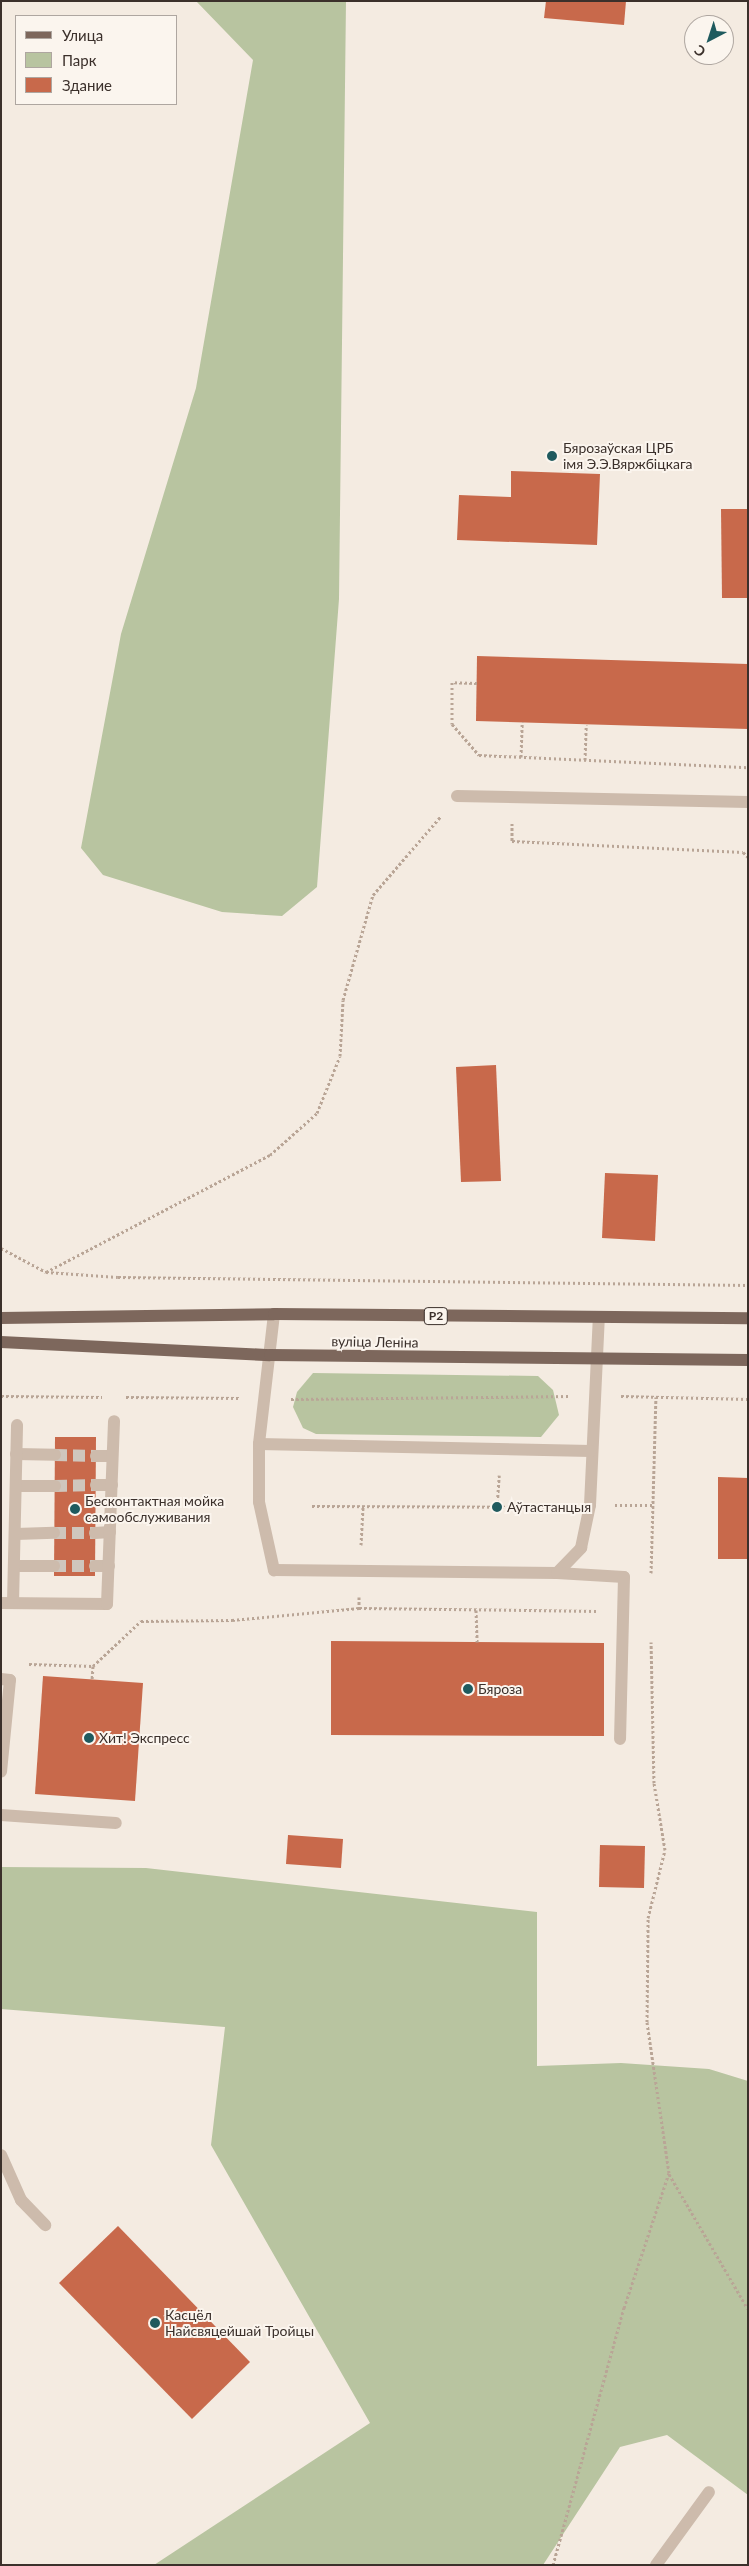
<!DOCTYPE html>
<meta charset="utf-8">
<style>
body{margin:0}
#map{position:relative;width:749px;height:2566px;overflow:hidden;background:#f4ebe1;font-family:Lato,sans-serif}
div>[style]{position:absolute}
.green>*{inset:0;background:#b8c4a0}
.building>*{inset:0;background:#c8694b}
.minor-tunnel>*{height:12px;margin-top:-6px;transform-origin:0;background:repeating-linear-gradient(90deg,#cfc6bd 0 12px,transparent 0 18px)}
.path>*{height:3px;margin-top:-1.5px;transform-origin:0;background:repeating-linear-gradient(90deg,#b9a596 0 2.5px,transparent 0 5px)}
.minor>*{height:12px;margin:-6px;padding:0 6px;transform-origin:6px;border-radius:6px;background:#cdbbac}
.major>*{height:12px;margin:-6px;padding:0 6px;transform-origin:6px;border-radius:6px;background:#7d675c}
.dots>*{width:14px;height:14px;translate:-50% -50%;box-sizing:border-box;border:2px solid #fbf5ee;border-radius:50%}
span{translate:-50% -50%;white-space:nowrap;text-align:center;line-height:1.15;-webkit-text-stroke:4px #fbf5ee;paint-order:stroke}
.shield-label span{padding:1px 4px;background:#fbf5ee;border:1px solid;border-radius:4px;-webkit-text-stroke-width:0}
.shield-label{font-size:12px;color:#3b302b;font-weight:700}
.poi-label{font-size:14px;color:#3b302b}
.left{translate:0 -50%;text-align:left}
.street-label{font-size:14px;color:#3b302b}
.frame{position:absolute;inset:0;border:2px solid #3b302b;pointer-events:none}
.legend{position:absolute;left:15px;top:15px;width:162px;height:90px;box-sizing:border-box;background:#fbf5ee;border:1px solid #aea6a0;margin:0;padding:6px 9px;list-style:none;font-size:15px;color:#3b302b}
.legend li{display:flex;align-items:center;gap:10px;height:25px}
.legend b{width:25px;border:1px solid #aea6a0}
.north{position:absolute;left:684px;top:15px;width:50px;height:50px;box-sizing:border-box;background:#fbf5ee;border:1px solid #aea6a0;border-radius:50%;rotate:220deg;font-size:14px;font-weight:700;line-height:20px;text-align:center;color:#3b302b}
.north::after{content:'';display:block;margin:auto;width:18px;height:22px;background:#1f5a5e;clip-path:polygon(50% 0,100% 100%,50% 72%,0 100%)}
</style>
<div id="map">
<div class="green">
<i style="clip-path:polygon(196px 1px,346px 1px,339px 599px,317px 887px,282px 916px,222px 912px,103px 875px,81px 848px,121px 634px,196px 388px,253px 60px)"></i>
<i style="clip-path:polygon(313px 1373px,538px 1376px,553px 1390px,559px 1415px,541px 1437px,316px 1434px,303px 1428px,293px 1407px,297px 1392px)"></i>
<i style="clip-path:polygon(1px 1867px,146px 1868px,537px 1912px,537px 2066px,621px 2063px,709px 2069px,748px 2081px,748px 2495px,667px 2435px,620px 2447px,543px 2565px,154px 2565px,370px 2423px,211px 2145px,225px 2027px,1px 2009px)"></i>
</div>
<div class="building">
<i style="clip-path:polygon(546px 1px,626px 1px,624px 25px,544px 18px)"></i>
<i style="clip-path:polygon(511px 471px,600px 474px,597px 545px,457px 540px,459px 495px,511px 497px)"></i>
<i style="clip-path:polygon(721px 509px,748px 509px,748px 598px,722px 598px)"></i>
<i style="clip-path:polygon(477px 656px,748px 664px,748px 729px,476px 721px)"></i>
<i style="clip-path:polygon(496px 1065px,501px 1181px,461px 1182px,456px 1067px)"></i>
<i style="clip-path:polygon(605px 1173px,658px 1175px,655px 1241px,602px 1238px)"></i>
<i style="clip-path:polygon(55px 1437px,96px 1437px,95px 1576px,54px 1576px)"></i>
<i style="clip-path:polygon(718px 1477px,748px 1478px,748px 1559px,718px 1559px)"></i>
<i style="clip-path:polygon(331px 1641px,604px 1643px,604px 1736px,331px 1735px)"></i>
<i style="clip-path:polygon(43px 1676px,143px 1683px,135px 1801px,35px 1794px)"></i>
<i style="clip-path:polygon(288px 1835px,343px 1839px,341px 1868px,286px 1864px)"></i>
<i style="clip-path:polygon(600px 1845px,645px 1846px,644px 1888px,599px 1887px)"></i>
<i style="clip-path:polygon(118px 2226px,250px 2362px,192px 2419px,59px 2283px)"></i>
</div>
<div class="minor-tunnel">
<i style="left:55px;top:1455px;width:41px;rotate:1.4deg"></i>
<i style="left:55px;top:1486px;width:41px;rotate:-1.4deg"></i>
<i style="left:54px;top:1533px;width:41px"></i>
<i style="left:54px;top:1566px;width:41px"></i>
</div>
<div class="path">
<i style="left:477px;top:683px;width:25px;rotate:-178deg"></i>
<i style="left:452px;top:682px;width:42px;rotate:90deg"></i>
<i style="left:452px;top:724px;width:41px;rotate:48.9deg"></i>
<i style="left:479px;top:755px;width:269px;rotate:2.6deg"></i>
<i style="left:521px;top:757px;width:35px;rotate:-88deg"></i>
<i style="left:585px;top:760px;width:35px;rotate:-88deg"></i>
<i style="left:512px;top:823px;width:18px;rotate:90deg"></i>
<i style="left:512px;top:841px;width:231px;rotate:2.7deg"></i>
<i style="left:743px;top:852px;width:7px;rotate:45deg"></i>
<i style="left:1px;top:1248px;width:51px;rotate:28.1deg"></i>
<i style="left:46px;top:1272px;width:72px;rotate:4deg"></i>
<i style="left:118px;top:1277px;width:630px;rotate:0.73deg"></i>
<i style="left:46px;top:1272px;width:253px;rotate:-27.6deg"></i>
<i style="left:270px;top:1155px;width:63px;rotate:-41.8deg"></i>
<i style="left:317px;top:1113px;width:61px;rotate:-68deg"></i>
<i style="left:340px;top:1056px;width:56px;rotate:-86.9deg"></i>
<i style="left:343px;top:1000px;width:109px;rotate:-74.1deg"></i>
<i style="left:373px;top:895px;width:104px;rotate:-49.3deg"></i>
<i style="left:1px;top:1396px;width:101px;rotate:0.6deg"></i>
<i style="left:621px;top:1396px;width:127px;rotate:1.4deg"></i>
<i style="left:126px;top:1397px;width:114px;rotate:0.5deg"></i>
<i style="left:291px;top:1399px;width:279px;rotate:-0.6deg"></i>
<i style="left:615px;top:1505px;width:38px"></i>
<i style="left:312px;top:1506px;width:236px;rotate:0.2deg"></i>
<i style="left:497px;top:1507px;width:32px;rotate:-86deg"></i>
<i style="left:361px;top:1545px;width:39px;rotate:-87deg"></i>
<i style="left:651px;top:1573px;width:176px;rotate:-88.4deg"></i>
<i style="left:359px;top:1597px;width:11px;rotate:90deg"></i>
<i style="left:359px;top:1608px;width:238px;rotate:0.7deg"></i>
<i style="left:476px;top:1610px;width:32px;rotate:88deg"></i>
<i style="left:29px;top:1664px;width:64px;rotate:1.8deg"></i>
<i style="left:93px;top:1666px;width:13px;rotate:94deg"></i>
<i style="left:93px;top:1666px;width:66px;rotate:-43.2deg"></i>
<i style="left:141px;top:1621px;width:91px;rotate:-0.6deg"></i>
<i style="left:232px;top:1620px;width:128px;rotate:-5.4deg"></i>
<i style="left:669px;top:2174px;width:156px;rotate:59.7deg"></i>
<i style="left:553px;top:2565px;width:267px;rotate:-74.6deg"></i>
<i style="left:624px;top:2308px;width:142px;rotate:-71.6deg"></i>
<i style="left:669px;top:2173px;width:153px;rotate:-98.3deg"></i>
<i style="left:647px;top:2022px;width:104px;rotate:-89.4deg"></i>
<i style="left:648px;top:1918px;width:70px;rotate:-76deg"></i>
<i style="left:665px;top:1850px;width:68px;rotate:-99.3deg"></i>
<i style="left:654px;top:1783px;width:141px;rotate:-91.2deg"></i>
</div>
<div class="minor">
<i style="left:457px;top:796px;width:291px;rotate:1.2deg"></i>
<i style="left:274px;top:1314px;width:131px;rotate:96.6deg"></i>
<i style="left:259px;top:1444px;width:58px;rotate:90deg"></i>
<i style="left:259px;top:1502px;width:70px;rotate:77.6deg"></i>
<i style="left:274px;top:1570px;width:283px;rotate:0.6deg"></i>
<i style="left:557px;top:1573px;width:35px;rotate:-46deg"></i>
<i style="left:581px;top:1548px;width:44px;rotate:-78.2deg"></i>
<i style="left:590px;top:1505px;width:188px;rotate:-87.3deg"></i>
<i style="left:259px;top:1444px;width:332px;rotate:1.2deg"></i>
<i style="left:16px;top:1454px;width:39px;rotate:1deg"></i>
<i style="left:96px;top:1456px;width:16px"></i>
<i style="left:96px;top:1485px;width:16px"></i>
<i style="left:18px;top:1486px;width:37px"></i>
<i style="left:95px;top:1533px;width:15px;rotate:-4deg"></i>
<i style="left:16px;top:1534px;width:38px;rotate:-2deg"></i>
<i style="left:15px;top:1566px;width:39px"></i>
<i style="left:95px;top:1566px;width:14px"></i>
<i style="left:557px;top:1573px;width:67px;rotate:3.4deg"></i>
<i style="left:624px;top:1577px;width:162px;rotate:91.4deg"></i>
<i style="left:1px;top:1603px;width:106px;rotate:0.5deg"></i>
<i style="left:107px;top:1604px;width:183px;rotate:-87.8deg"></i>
<i style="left:13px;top:1603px;width:178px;rotate:-88.7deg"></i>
<i style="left:1px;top:1679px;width:9px;rotate:6deg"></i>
<i style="left:10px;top:1680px;width:92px;rotate:95.6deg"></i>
<i style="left:1px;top:1815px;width:115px;rotate:4deg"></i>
<i style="left:1px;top:2155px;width:49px;rotate:66deg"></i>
<i style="left:21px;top:2200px;width:35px;rotate:46deg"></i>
<i style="left:656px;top:2565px;width:90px;rotate:-54deg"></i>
</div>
<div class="major">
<i style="left:1px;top:1318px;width:273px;rotate:-0.8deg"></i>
<i style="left:274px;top:1314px;width:474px;rotate:0.5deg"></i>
<i style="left:1px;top:1342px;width:269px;rotate:2.8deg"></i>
<i style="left:270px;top:1355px;width:478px;rotate:0.6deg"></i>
</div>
<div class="dots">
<i style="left:552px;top:456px;background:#1f5a5e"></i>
<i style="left:497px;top:1507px;background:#1f5a5e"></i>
<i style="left:75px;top:1509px;background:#1f5a5e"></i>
<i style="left:468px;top:1689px;background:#1f5a5e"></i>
<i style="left:89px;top:1738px;background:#1f5a5e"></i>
<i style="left:155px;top:2323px;background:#1f5a5e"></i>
</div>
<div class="shield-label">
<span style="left:436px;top:1316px">Р2</span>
</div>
<div class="poi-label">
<span class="left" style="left:563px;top:456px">Бярозаўская ЦРБ<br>імя Э.Э.Вяржбіцкага</span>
<span class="left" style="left:85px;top:1509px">Бесконтактная мойка<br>самообслуживания</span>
<span class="left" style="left:507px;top:1507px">Аўтастанцыя</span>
<span class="left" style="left:478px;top:1689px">Бяроза</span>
<span class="left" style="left:99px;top:1738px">Хит! Экспресс</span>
<span class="left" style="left:165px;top:2323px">Касцёл<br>Найсвяцейшай Тройцы</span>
</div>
<div class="street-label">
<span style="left:375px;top:1342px;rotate:1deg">вуліца Леніна</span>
</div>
<div class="frame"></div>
<ul class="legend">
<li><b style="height:6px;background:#7d675c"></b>Улица</li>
<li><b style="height:14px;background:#b8c4a0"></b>Парк</li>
<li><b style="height:14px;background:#c8694b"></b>Здание</li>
</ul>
<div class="north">С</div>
</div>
